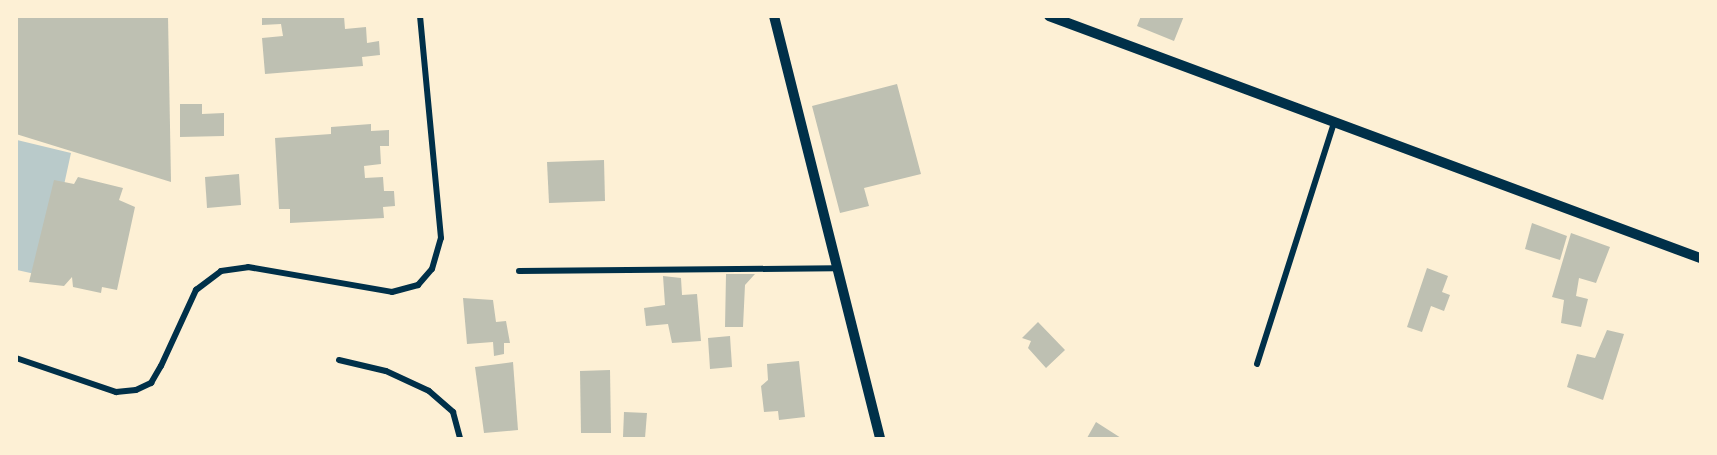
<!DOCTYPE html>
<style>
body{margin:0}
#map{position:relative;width:1717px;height:455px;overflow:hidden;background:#fdf0d5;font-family:"Fira Sans Condensed",sans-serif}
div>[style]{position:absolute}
.green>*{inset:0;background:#b9caca}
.building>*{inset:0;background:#bec0b2}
.minor>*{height:6px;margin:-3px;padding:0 3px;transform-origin:3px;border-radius:3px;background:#003049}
.tertiary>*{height:10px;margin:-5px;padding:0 5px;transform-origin:5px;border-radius:5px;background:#003049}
span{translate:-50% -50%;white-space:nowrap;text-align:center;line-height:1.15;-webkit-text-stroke:5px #fdf0d5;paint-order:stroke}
.frame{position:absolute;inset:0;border:18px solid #fdf0d5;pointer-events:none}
</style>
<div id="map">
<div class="green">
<i style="clip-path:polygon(17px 140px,71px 153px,44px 276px,17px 270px)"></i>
</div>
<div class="building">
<i style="clip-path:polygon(16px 16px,168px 16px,171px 182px,16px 134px)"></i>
<i style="clip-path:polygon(262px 16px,344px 16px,345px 29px,366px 27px,367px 43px,379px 41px,380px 55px,362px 57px,363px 66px,265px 74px,262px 38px,283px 36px,281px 24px,262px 25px)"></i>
<i style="clip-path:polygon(1141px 16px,1184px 16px,1174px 41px,1137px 26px)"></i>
<i style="clip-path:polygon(897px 84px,921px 174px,864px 188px,869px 206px,840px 213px,812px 106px)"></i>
<i style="clip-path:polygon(180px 104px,202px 104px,202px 114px,224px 113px,224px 136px,180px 137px)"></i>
<i style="clip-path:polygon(371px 124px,371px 131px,389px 130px,389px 146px,380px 146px,381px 164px,364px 166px,365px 178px,383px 177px,384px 191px,394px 191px,395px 206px,383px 207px,384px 218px,290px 223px,290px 209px,279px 209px,275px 138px,331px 134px,331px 127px)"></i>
<i style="clip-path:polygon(604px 160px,605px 201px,549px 203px,547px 162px)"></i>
<i style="clip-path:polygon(239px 174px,241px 205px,207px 208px,205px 177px)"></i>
<i style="clip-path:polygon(78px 177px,123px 188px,119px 200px,135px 207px,117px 290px,102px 287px,101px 293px,73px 287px,72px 277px,64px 286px,29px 282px,54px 180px,74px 184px)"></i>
<i style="clip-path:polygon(1532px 223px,1567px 236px,1560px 260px,1525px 249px)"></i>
<i style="clip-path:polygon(1571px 233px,1610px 247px,1596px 283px,1579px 278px,1576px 296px,1588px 299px,1581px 327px,1561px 323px,1564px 300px,1552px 297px)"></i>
<i style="clip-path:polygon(1427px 268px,1448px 276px,1442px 292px,1450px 295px,1444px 311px,1431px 306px,1422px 332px,1407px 327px)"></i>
<i style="clip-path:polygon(726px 274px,755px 274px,745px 285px,743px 327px,725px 327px)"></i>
<i style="clip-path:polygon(663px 276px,681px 278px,682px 295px,697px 294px,701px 341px,672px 343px,668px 324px,646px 326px,644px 308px,665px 305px)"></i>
<i style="clip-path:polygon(463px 298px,493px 300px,496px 322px,506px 321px,510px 343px,504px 343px,504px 354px,494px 356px,493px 342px,467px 344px)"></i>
<i style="clip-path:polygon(1038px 322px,1065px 350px,1046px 368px,1028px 348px,1031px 341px,1022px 338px)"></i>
<i style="clip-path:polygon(1607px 330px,1624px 334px,1603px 400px,1567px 387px,1577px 354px,1595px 358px)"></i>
<i style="clip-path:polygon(730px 336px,732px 367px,710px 369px,708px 338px)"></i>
<i style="clip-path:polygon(799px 361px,805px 417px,779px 420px,778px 411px,764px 412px,761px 386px,768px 380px,767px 364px)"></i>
<i style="clip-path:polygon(513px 362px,518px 430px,484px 433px,475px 367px)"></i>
<i style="clip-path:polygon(610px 370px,611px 433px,581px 433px,580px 371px)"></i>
<i style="clip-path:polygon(624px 412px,647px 413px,645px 438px,623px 437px)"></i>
<i style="clip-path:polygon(1096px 422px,1121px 438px,1087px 438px)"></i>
</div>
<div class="minor">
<i style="left:519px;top:271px;width:316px;rotate:-0.5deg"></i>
<i style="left:16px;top:358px;width:106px;rotate:18.8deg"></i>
<i style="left:116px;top:392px;width:20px;rotate:-6deg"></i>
<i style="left:136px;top:390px;width:17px;rotate:-25deg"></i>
<i style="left:151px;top:383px;width:20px;rotate:-60deg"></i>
<i style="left:161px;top:366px;width:84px;rotate:-65.3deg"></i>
<i style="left:196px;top:290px;width:31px;rotate:-37deg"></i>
<i style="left:221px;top:271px;width:27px;rotate:-8deg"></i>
<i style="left:248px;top:267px;width:146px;rotate:9.8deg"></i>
<i style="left:392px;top:292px;width:27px;rotate:-15deg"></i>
<i style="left:418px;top:285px;width:21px;rotate:-49deg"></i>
<i style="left:432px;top:269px;width:32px;rotate:-74deg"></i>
<i style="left:441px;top:238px;width:223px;rotate:-95.4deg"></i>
<i style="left:339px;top:360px;width:48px;rotate:13.2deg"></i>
<i style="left:386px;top:371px;width:47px;rotate:24.9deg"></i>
<i style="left:429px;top:391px;width:32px;rotate:41deg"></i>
<i style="left:453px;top:412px;width:27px;rotate:75deg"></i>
<i style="left:1257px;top:364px;width:250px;rotate:-72.3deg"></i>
</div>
<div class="tertiary">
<i style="left:774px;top:16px;width:435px;rotate:75.9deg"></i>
<i style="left:1049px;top:16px;width:695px;rotate:20.39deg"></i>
</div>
<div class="frame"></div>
</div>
